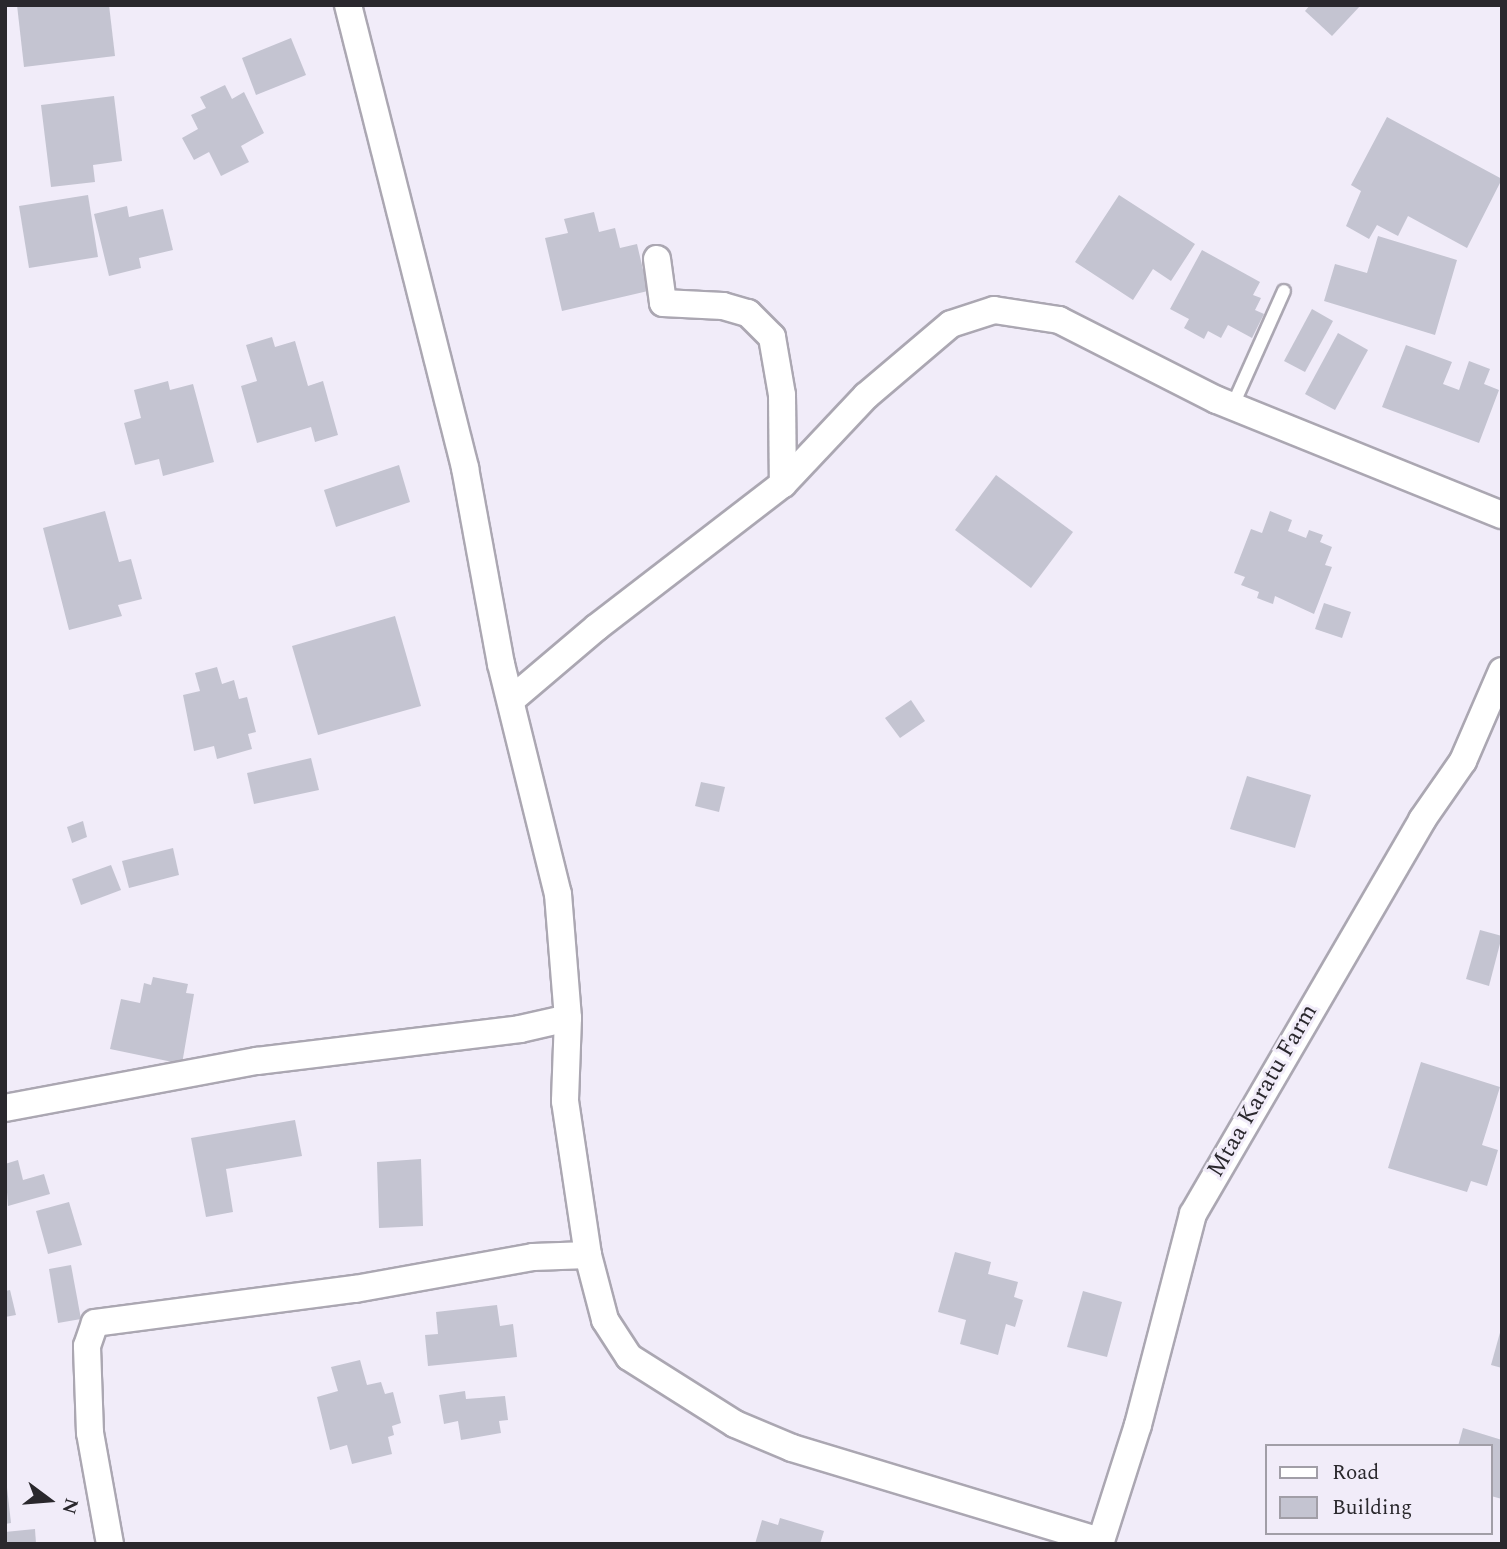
<!DOCTYPE html>
<style>
body{margin:0}
#map{position:relative;width:1507px;height:1549px;overflow:hidden;background:#f1ecf9;font-family:Spectral,serif}
div>[style]{position:absolute}
.building>*{inset:0;background:#c4c4d1}
.roads{filter:drop-shadow(2px 0 #aba7b2) drop-shadow(-2px 0 #aba7b2) drop-shadow(0 2px #aba7b2) drop-shadow(0 -2px #aba7b2)}
.lane>*{height:12px;margin:-6px;padding:0 6px;transform-origin:6px;border-radius:6px;background:#fff}
.street>*{height:26px;margin:-13px;padding:0 13px;transform-origin:13px;border-radius:13px;background:#fff}
span{translate:-50% -50%;white-space:nowrap;text-align:center;line-height:1.15;-webkit-text-stroke:6px #f1ecf9;paint-order:stroke}
.street-label{font-size:24px;color:#2a282d}
.frame{position:absolute;inset:0;border:7px solid #2a282d;pointer-events:none}
.legend{position:absolute;left:1265px;top:1444px;width:228px;height:91px;box-sizing:border-box;background:#f1ecf9;border:2px solid #a19ea7;margin:0;padding:9px 12px;list-style:none;font-size:21px;color:#2a282d}
.legend li{display:flex;align-items:center;gap:14px;height:35px}
.legend b{width:35px;border:2px solid #a19ea7}
.north{position:absolute;left:14px;top:1465px;width:70px;height:70px;-webkit-text-stroke:5px #f1ecf9;paint-order:stroke;rotate:106deg;font-size:19px;font-weight:700;line-height:28px;text-align:center;color:#2a282d}
.north::after{content:'';display:block;margin:auto;width:24px;height:32px;background:#2a282d;clip-path:polygon(50% 0,100% 100%,50% 72%,0 100%)}
</style>
<div id="map">
<div class="building">
<i style="clip-path:polygon(17px 5px,109px 5px,115px 56px,24px 67px)"></i>
<i style="clip-path:polygon(1310px 5px,1361px 5px,1332px 36px,1305px 11px)"></i>
<i style="clip-path:polygon(291px 38px,306px 75px,256px 95px,242px 58px)"></i>
<i style="clip-path:polygon(225px 85px,232px 99px,244px 92px,264px 133px,241px 146px,249px 162px,221px 176px,209px 152px,194px 160px,182px 138px,198px 129px,191px 115px,206px 108px,200px 97px)"></i>
<i style="clip-path:polygon(114px 96px,122px 161px,93px 165px,95px 182px,51px 187px,41px 105px)"></i>
<i style="clip-path:polygon(1387px 117px,1502px 179px,1467px 248px,1408px 216px,1398px 236px,1377px 225px,1369px 239px,1346px 226px,1361px 191px,1351px 185px)"></i>
<i style="clip-path:polygon(88px 195px,98px 257px,29px 268px,19px 206px)"></i>
<i style="clip-path:polygon(1119px 195px,1195px 244px,1171px 281px,1153px 269px,1133px 300px,1075px 262px)"></i>
<i style="clip-path:polygon(127px 206px,129px 217px,163px 209px,173px 250px,139px 258px,141px 268px,109px 276px,94px 214px)"></i>
<i style="clip-path:polygon(594px 212px,599px 232px,615px 228px,620px 248px,637px 244px,648px 291px,562px 311px,545px 238px,568px 233px,564px 219px)"></i>
<i style="clip-path:polygon(1378px 236px,1457px 260px,1435px 335px,1324px 301px,1335px 264px,1367px 273px)"></i>
<i style="clip-path:polygon(1202px 250px,1260px 282px,1253px 295px,1261px 298px,1255px 310px,1264px 314px,1252px 338px,1228px 325px,1221px 338px,1208px 331px,1204px 339px,1184px 328px,1189px 319px,1170px 309px)"></i>
<i style="clip-path:polygon(1312px 309px,1333px 321px,1305px 372px,1284px 361px)"></i>
<i style="clip-path:polygon(1338px 333px,1368px 350px,1335px 410px,1305px 394px)"></i>
<i style="clip-path:polygon(272px 337px,275px 347px,295px 341px,308px 386px,323px 381px,338px 435px,315px 442px,311px 427px,257px 443px,241px 386px,257px 381px,246px 345px)"></i>
<i style="clip-path:polygon(1406px 345px,1452px 362px,1443px 384px,1459px 390px,1469px 361px,1490px 369px,1484px 384px,1499px 390px,1479px 443px,1382px 407px)"></i>
<i style="clip-path:polygon(168px 381px,170px 390px,193px 384px,214px 462px,163px 476px,159px 459px,135px 465px,124px 423px,141px 418px,134px 390px)"></i>
<i style="clip-path:polygon(399px 465px,410px 502px,336px 527px,324px 490px)"></i>
<i style="clip-path:polygon(996px 475px,1073px 532px,1031px 588px,955px 530px)"></i>
<i style="clip-path:polygon(105px 511px,119px 562px,131px 559px,142px 599px,118px 605px,122px 616px,69px 630px,43px 528px)"></i>
<i style="clip-path:polygon(1270px 511px,1292px 520px,1288px 531px,1306px 538px,1309px 530px,1323px 535px,1320px 542px,1332px 547px,1325px 565px,1332px 567px,1314px 614px,1275px 596px,1273px 604px,1257px 598px,1259px 592px,1241px 585px,1245px 577px,1234px 573px,1251px 529px,1262px 533px)"></i>
<i style="clip-path:polygon(1324px 603px,1351px 612px,1342px 638px,1315px 629px)"></i>
<i style="clip-path:polygon(395px 616px,421px 706px,318px 735px,292px 646px)"></i>
<i style="clip-path:polygon(217px 667px,222px 684px,234px 680px,239px 699px,247px 697px,256px 732px,248px 734px,252px 749px,217px 759px,214px 746px,194px 751px,183px 695px,200px 691px,195px 673px)"></i>
<i style="clip-path:polygon(911px 700px,925px 721px,900px 738px,885px 718px)"></i>
<i style="clip-path:polygon(311px 758px,319px 790px,254px 804px,247px 773px)"></i>
<i style="clip-path:polygon(1247px 776px,1311px 795px,1295px 848px,1230px 829px)"></i>
<i style="clip-path:polygon(701px 782px,725px 787px,719px 812px,695px 806px)"></i>
<i style="clip-path:polygon(83px 821px,87px 837px,72px 843px,67px 827px)"></i>
<i style="clip-path:polygon(173px 848px,179px 875px,129px 888px,122px 861px)"></i>
<i style="clip-path:polygon(111px 865px,121px 890px,81px 905px,72px 879px)"></i>
<i style="clip-path:polygon(1480px 930px,1502px 936px,1489px 986px,1466px 979px)"></i>
<i style="clip-path:polygon(153px 977px,188px 984px,186px 993px,194px 994px,182px 1064px,110px 1049px,121px 999px,140px 1003px,144px 983px,151px 985px)"></i>
<i style="clip-path:polygon(1421px 1062px,1500px 1087px,1482px 1145px,1498px 1150px,1487px 1186px,1471px 1181px,1467px 1192px,1388px 1168px)"></i>
<i style="clip-path:polygon(295px 1120px,302px 1156px,226px 1169px,233px 1212px,206px 1217px,191px 1138px)"></i>
<i style="clip-path:polygon(421px 1159px,423px 1226px,379px 1228px,377px 1162px)"></i>
<i style="clip-path:polygon(18px 1160px,23px 1180px,44px 1174px,50px 1194px,8px 1206px,5px 1164px)"></i>
<i style="clip-path:polygon(69px 1202px,82px 1245px,48px 1254px,36px 1211px)"></i>
<i style="clip-path:polygon(955px 1252px,991px 1262px,988px 1274px,1018px 1282px,1014px 1297px,1023px 1300px,1015px 1327px,1006px 1324px,998px 1355px,960px 1344px,966px 1320px,938px 1312px)"></i>
<i style="clip-path:polygon(71px 1265px,81px 1319px,58px 1323px,49px 1269px)"></i>
<i style="clip-path:polygon(10px 1290px,16px 1315px,5px 1317px,5px 1291px)"></i>
<i style="clip-path:polygon(1083px 1291px,1122px 1302px,1107px 1357px,1067px 1347px)"></i>
<i style="clip-path:polygon(497px 1305px,500px 1326px,513px 1324px,517px 1357px,428px 1366px,425px 1335px,438px 1334px,436px 1312px)"></i>
<i style="clip-path:polygon(1501px 1329px,1502px 1329px,1502px 1368px,1491px 1365px)"></i>
<i style="clip-path:polygon(360px 1360px,367px 1385px,381px 1382px,385px 1394px,393px 1392px,401px 1423px,392px 1426px,394px 1435px,388px 1437px,392px 1454px,352px 1464px,347px 1445px,330px 1450px,317px 1397px,338px 1391px,331px 1367px)"></i>
<i style="clip-path:polygon(465px 1391px,466px 1399px,505px 1396px,508px 1420px,499px 1421px,501px 1433px,461px 1440px,458px 1421px,444px 1424px,439px 1395px)"></i>
<i style="clip-path:polygon(1463px 1428px,1502px 1440px,1502px 1499px,1491px 1496px,1491px 1446px,1458px 1446px)"></i>
<i style="clip-path:polygon(5px 1470px,11px 1523px,5px 1524px)"></i>
<i style="clip-path:polygon(780px 1518px,824px 1531px,820px 1544px,755px 1544px,762px 1520px,778px 1525px)"></i>
<i style="clip-path:polygon(35px 1529px,36px 1544px,5px 1544px,5px 1532px)"></i>
</div>
<div class="roads">
<div class="lane">
<i style="left:1232px;top:407px;width:127px;rotate:-65.9deg"></i>
</div>
<div class="street">
<i style="left:348px;top:5px;width:478px;rotate:75.8deg"></i>
<i style="left:465px;top:468px;width:199px;rotate:79.6deg"></i>
<i style="left:501px;top:664px;width:237px;rotate:76.1deg"></i>
<i style="left:558px;top:894px;width:124px;rotate:85.4deg"></i>
<i style="left:568px;top:1018px;width:83px;rotate:92.1deg"></i>
<i style="left:565px;top:1101px;width:156px;rotate:81.5deg"></i>
<i style="left:588px;top:1255px;width:67px;rotate:75.3deg"></i>
<i style="left:605px;top:1320px;width:44px;rotate:57deg"></i>
<i style="left:629px;top:1357px;width:125px;rotate:32.3deg"></i>
<i style="left:735px;top:1424px;width:62px;rotate:22.8deg"></i>
<i style="left:792px;top:1448px;width:323px;rotate:16.8deg"></i>
<i style="left:657px;top:259px;width:44px;rotate:82.2deg"></i>
<i style="left:663px;top:303px;width:60px;rotate:2.9deg"></i>
<i style="left:723px;top:306px;width:26px;rotate:16deg"></i>
<i style="left:748px;top:313px;width:34px;rotate:45deg"></i>
<i style="left:772px;top:337px;width:59px;rotate:80.2deg"></i>
<i style="left:782px;top:395px;width:89px;rotate:89.4deg"></i>
<i style="left:511px;top:700px;width:113px;rotate:-40.3deg"></i>
<i style="left:597px;top:627px;width:235px;rotate:-37.6deg"></i>
<i style="left:783px;top:484px;width:121px;rotate:-46.7deg"></i>
<i style="left:866px;top:396px;width:111px;rotate:-40.3deg"></i>
<i style="left:951px;top:324px;width:45px;rotate:-18deg"></i>
<i style="left:994px;top:310px;width:66px;rotate:8.7deg"></i>
<i style="left:1059px;top:320px;width:177px;rotate:26.9deg"></i>
<i style="left:1217px;top:400px;width:307px;rotate:22deg"></i>
<i style="left:5px;top:1108px;width:256px;rotate:-10.6deg"></i>
<i style="left:257px;top:1061px;width:265px;rotate:-6.9deg"></i>
<i style="left:520px;top:1029px;width:49px;rotate:-12.9deg"></i>
<i style="left:110px;top:1544px;width:113px;rotate:-100.2deg"></i>
<i style="left:90px;top:1433px;width:87px;rotate:-92deg"></i>
<i style="left:87px;top:1346px;width:24px;rotate:-71deg"></i>
<i style="left:95px;top:1323px;width:262px;rotate:-7.5deg"></i>
<i style="left:355px;top:1289px;width:181px;rotate:-10.2deg"></i>
<i style="left:533px;top:1257px;width:55px;rotate:-2.1deg"></i>
<i style="left:1100px;top:1544px;width:125px;rotate:-72.3deg"></i>
<i style="left:1138px;top:1425px;width:218px;rotate:-75.4deg"></i>
<i style="left:1193px;top:1214px;width:456px;rotate:-59.8deg"></i>
<i style="left:1422px;top:820px;width:72px;rotate:-55.2deg"></i>
<i style="left:1463px;top:761px;width:98px;rotate:-66.6deg"></i>
</div>
</div>
<div class="street-label">
<span style="left:1263px;top:1091px;rotate:-60deg">Mtaa Karatu Farm</span>
</div>
<div class="frame"></div>
<ul class="legend">
<li><b style="height:9px;background:#fff"></b>Road</li>
<li><b style="height:19px;background:#c4c4d1"></b>Building</li>
</ul>
<div class="north">N</div>
</div>
